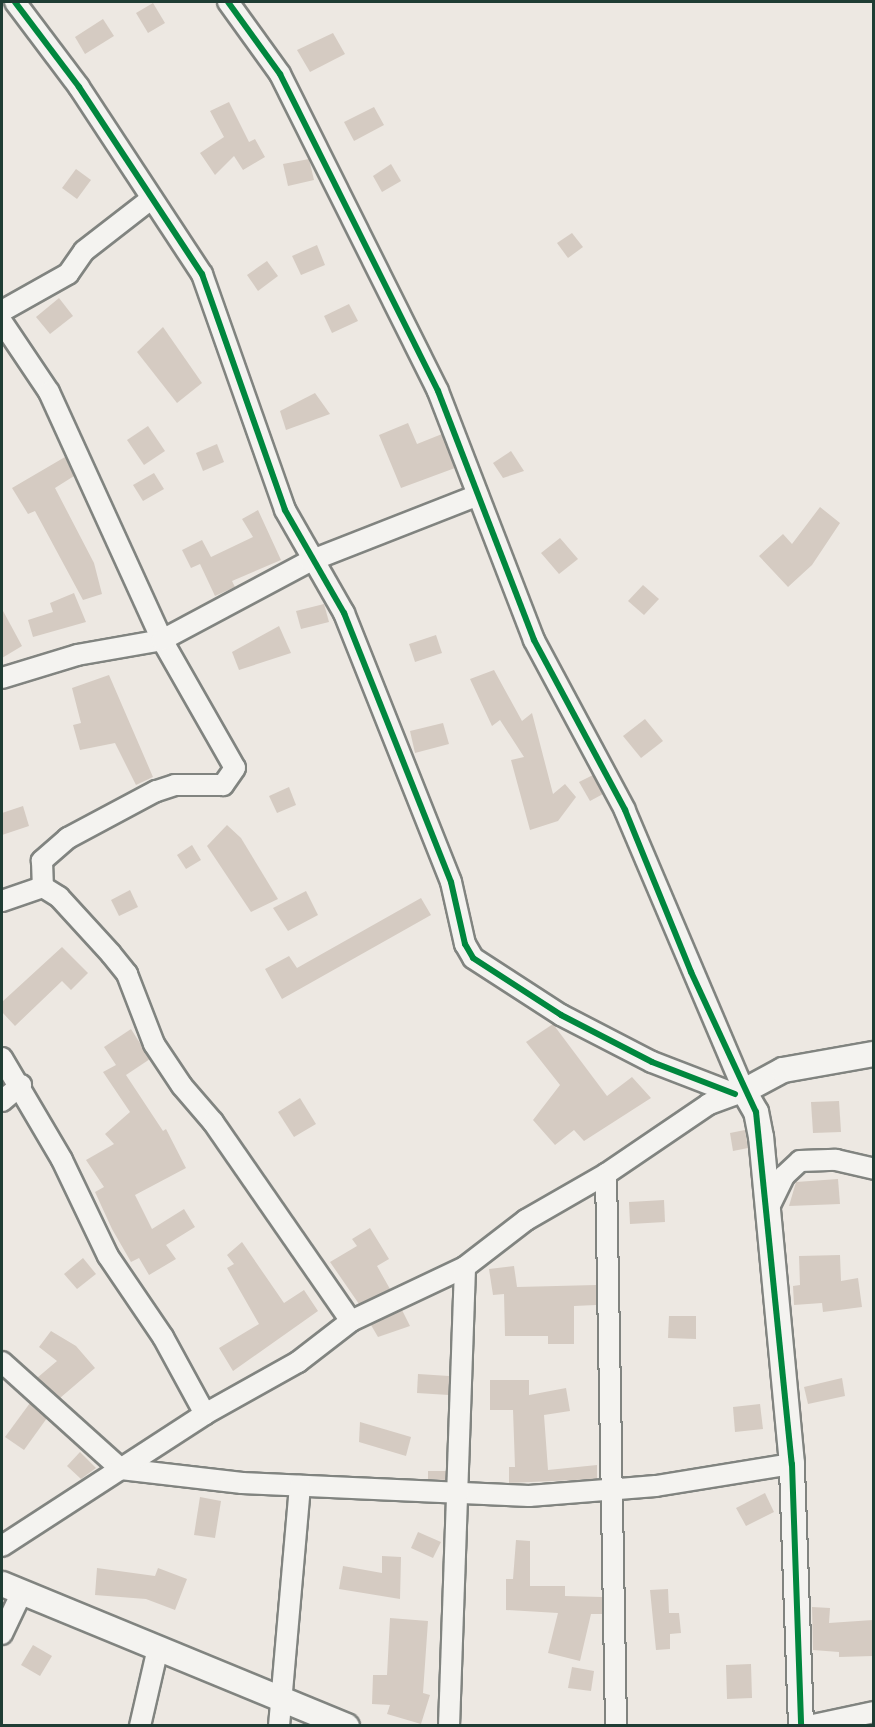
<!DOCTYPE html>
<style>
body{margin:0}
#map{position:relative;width:875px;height:1727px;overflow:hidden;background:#ede8e2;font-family:Kalam,sans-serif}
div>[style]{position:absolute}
.building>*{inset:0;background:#d5cbc2}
.roads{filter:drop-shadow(2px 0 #818480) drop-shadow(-2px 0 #818480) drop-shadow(0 2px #818480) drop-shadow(0 -2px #818480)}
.minor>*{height:20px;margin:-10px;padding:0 10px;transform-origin:10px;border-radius:10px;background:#f4f3f0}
.tertiary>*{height:24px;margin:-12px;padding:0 12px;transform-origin:12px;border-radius:12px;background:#f4f3f0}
.cycleway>*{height:6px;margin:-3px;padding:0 3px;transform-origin:3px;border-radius:3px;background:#00873e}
span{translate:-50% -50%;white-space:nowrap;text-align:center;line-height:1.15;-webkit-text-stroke:4.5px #f6f6f2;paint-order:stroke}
.frame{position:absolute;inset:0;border:3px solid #1f3d34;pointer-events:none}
</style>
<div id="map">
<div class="building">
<i style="clip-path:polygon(153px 3px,165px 23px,148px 33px,136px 13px)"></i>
<i style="clip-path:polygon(103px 19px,114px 36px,85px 54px,75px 37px)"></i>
<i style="clip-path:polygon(333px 33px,345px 54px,310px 72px,297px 50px)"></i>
<i style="clip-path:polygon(229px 102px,249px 142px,255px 139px,265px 157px,243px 170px,234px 156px,215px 175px,200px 153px,224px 137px,210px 111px)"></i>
<i style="clip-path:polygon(374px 107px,384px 125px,354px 141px,344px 122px)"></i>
<i style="clip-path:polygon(309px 159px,314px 180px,288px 186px,283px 164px)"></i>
<i style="clip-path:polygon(391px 164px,401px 181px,382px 192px,373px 176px)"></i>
<i style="clip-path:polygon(76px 169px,91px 180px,77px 199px,62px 188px)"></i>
<i style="clip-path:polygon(572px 233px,583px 247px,568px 258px,557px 243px)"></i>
<i style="clip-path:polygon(317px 245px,325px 265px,301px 275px,292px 256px)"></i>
<i style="clip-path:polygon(267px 261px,278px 276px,258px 291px,247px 275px)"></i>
<i style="clip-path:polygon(59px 298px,73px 316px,50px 334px,36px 317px)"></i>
<i style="clip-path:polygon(349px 304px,358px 321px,332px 333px,324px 316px)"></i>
<i style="clip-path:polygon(163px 327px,202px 383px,177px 403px,137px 352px)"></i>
<i style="clip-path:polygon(315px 393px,330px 414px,286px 430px,280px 411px)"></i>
<i style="clip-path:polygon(408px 423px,417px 444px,442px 434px,455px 468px,401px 488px,379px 435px)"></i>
<i style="clip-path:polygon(148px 426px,165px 451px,144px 465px,127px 440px)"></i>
<i style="clip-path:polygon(217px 444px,224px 462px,203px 471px,196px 453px)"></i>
<i style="clip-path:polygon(511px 451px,524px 471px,503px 478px,493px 463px)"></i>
<i style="clip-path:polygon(65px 457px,74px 476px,55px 488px,94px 563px,102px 594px,83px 600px,35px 511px,28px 514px,12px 488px)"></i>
<i style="clip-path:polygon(154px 473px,164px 489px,143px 501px,133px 485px)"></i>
<i style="clip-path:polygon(820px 507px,840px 523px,812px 565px,788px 587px,759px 556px,783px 534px,792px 544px)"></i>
<i style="clip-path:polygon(258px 510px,281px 560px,232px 581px,235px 587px,215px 596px,200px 564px,191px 568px,182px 550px,202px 540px,211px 557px,253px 537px,242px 519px)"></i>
<i style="clip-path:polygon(560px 538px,578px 559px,559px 574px,541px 553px)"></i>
<i style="clip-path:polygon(643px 585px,659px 599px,644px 615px,628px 601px)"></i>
<i style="clip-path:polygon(74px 593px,86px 622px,33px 637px,28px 620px,53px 612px,50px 603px)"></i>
<i style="clip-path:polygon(324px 604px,329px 622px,301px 629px,296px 611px)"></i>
<i style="clip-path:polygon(2px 609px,22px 646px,2px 658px)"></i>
<i style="clip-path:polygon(279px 626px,291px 653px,239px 670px,232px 652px)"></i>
<i style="clip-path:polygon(436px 635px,442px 653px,415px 662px,409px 644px)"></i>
<i style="clip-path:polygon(494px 670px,522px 721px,532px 713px,553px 794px,565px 784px,576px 797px,558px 821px,530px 830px,511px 760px,524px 757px,500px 720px,492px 726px,470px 679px)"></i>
<i style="clip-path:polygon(109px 675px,153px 777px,136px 785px,115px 743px,80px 750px,73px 725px,81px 723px,72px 688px)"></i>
<i style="clip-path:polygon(645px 719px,663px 741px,641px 758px,623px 736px)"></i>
<i style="clip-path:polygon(443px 723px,449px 744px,415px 753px,410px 731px)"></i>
<i style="clip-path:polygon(593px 775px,603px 794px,590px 801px,579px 782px)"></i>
<i style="clip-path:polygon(289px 787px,296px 805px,277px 813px,269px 796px)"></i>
<i style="clip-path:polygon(23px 806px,29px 826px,2px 835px,2px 813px)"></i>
<i style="clip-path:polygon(227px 825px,241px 838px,278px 899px,251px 912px,207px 846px)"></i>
<i style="clip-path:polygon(192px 845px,201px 860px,186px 869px,177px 855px)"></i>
<i style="clip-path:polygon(130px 890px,138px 907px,119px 916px,111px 900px)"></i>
<i style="clip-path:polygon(306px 891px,318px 915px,288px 931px,273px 908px)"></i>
<i style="clip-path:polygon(421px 898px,431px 915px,282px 999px,265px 969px,289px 956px,297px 968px)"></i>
<i style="clip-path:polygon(62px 947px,88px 973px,71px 990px,62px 981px,15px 1026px,2px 1012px,2px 1002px)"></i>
<i style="clip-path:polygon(553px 1024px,607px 1096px,632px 1077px,651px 1098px,584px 1141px,574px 1130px,555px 1145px,533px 1120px,560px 1085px,526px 1042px)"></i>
<i style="clip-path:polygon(131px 1029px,150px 1059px,126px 1075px,163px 1131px,166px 1129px,186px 1168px,135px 1195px,152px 1229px,184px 1209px,195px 1227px,166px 1245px,176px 1259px,149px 1275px,139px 1258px,131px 1262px,112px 1229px,95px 1192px,104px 1187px,86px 1160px,114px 1144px,105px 1134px,130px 1112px,103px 1072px,116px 1065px,104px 1047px)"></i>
<i style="clip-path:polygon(300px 1098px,316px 1124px,294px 1137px,278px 1112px)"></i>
<i style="clip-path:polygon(839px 1101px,841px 1132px,813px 1133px,811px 1102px)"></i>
<i style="clip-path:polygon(745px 1130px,748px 1148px,733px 1151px,730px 1133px)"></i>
<i style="clip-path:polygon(838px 1179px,840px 1204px,789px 1206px,796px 1182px)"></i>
<i style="clip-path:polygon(664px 1200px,665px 1222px,630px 1224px,629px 1202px)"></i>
<i style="clip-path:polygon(370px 1228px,389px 1259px,377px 1266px,390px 1289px,359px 1304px,330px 1262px,357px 1246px,352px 1239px)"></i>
<i style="clip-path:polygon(242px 1242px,284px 1303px,304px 1290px,318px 1311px,233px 1371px,219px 1348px,259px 1324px,227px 1268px,234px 1264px,227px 1255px)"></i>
<i style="clip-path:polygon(840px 1255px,841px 1281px,858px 1278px,862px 1307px,823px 1312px,822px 1303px,794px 1305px,793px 1286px,800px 1285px,799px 1256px)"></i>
<i style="clip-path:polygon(83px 1258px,96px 1274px,77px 1289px,64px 1274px)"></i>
<i style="clip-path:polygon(514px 1266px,517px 1287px,596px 1285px,596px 1305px,574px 1306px,574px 1344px,548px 1344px,548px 1336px,505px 1336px,504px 1294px,493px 1295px,489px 1269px)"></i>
<i style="clip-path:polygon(402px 1310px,410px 1326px,378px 1337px,371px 1325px)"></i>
<i style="clip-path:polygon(669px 1316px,696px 1316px,696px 1339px,668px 1338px)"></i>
<i style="clip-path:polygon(51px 1331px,76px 1346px,95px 1368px,60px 1398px,37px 1378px,57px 1361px,39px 1347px)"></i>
<i style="clip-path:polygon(418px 1374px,449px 1376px,449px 1395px,417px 1393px)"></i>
<i style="clip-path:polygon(842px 1378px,845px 1396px,808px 1404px,804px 1387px)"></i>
<i style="clip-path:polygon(490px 1380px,529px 1380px,529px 1395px,566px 1388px,570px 1411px,544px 1415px,548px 1470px,597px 1465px,597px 1479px,509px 1483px,509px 1467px,515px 1467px,513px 1410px,490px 1410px)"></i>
<i style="clip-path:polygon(30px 1403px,47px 1418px,24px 1450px,5px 1437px)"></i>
<i style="clip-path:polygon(760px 1404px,763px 1429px,735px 1432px,733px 1407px)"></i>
<i style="clip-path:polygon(360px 1422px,411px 1437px,406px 1456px,359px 1442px)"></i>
<i style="clip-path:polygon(80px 1452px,96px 1468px,81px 1479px,67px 1466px)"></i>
<i style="clip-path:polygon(428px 1471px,446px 1471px,446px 1480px,428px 1479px)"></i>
<i style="clip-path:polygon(765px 1493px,774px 1512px,746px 1526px,736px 1508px)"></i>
<i style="clip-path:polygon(200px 1497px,221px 1501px,215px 1538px,194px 1535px)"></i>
<i style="clip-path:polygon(418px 1532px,441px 1542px,433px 1558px,411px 1548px)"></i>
<i style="clip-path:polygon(516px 1540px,530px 1541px,530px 1586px,565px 1586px,565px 1596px,602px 1597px,602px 1614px,591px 1614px,580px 1661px,548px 1653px,558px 1613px,506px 1610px,506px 1579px,513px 1579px)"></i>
<i style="clip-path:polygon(382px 1556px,401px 1557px,400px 1599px,339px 1589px,343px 1566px,382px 1573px)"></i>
<i style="clip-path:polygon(97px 1568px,155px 1576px,158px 1568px,187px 1579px,175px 1610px,146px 1599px,95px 1595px)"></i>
<i style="clip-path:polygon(668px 1589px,669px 1613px,679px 1613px,681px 1633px,670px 1634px,670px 1649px,656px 1650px,650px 1590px)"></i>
<i style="clip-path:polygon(812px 1607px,830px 1608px,829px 1623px,873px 1620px,873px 1656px,839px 1657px,839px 1652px,813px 1650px)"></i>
<i style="clip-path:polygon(390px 1618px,428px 1621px,423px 1693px,430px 1695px,421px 1724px,387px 1714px,390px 1705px,372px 1704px,373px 1675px,387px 1675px)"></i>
<i style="clip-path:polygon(33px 1645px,52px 1656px,40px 1676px,21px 1665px)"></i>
<i style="clip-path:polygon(751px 1664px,752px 1698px,727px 1699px,726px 1665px)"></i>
<i style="clip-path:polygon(572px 1667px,594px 1671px,591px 1691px,568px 1688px)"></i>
</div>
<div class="roads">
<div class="minor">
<i style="left:15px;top:2px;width:106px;rotate:53deg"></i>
<i style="left:79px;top:87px;width:224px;rotate:56.7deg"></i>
<i style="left:202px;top:274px;width:250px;rotate:70.6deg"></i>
<i style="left:285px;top:510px;width:119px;rotate:60.2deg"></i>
<i style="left:344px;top:613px;width:289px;rotate:68.3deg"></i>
<i style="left:451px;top:882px;width:64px;rotate:77.3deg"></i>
<i style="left:465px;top:944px;width:16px;rotate:60deg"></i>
<i style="left:473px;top:958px;width:105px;rotate:32.9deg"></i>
<i style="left:561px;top:1015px;width:102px;rotate:27.3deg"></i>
<i style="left:652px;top:1062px;width:89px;rotate:21.1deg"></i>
<i style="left:2px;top:311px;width:76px;rotate:-29.3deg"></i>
<i style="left:68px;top:274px;width:28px;rotate:-55deg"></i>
<i style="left:84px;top:251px;width:85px;rotate:-37.8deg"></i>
<i style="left:2px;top:322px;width:84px;rotate:56.1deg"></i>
<i style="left:49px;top:392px;width:273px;rotate:65.5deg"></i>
<i style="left:162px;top:640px;width:147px;rotate:60.3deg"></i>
<i style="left:235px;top:768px;width:21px;rotate:125deg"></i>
<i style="left:223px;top:785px;width:48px;rotate:180deg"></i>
<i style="left:175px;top:785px;width:20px;rotate:162deg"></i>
<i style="left:156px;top:791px;width:100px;rotate:151.9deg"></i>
<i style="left:68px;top:838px;width:35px;rotate:139deg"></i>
<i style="left:42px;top:861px;width:26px;rotate:88deg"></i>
<i style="left:2px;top:678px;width:78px;rotate:-17deg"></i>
<i style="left:77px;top:655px;width:86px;rotate:-10deg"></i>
<i style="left:162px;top:640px;width:168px;rotate:-28.1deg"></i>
<i style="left:310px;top:561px;width:180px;rotate:-21.4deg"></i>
<i style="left:2px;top:901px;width:43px;rotate:-18.9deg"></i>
<i style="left:43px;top:887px;width:19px;rotate:32deg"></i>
<i style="left:59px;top:897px;width:77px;rotate:47.6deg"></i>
<i style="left:111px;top:954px;width:26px;rotate:51deg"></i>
<i style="left:127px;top:974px;width:75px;rotate:68.9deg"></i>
<i style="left:154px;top:1044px;width:50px;rotate:56.3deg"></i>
<i style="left:182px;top:1086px;width:48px;rotate:49.3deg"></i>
<i style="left:213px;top:1122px;width:242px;rotate:55.3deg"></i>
<i style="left:2px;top:1058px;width:118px;rotate:59.5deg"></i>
<i style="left:62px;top:1160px;width:106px;rotate:64.4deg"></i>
<i style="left:108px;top:1256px;width:98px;rotate:55.8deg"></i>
<i style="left:163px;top:1337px;width:88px;rotate:61.4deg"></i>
<i style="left:2px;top:1101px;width:25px;rotate:-40deg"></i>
<i style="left:606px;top:1174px;width:552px;rotate:88.96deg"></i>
<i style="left:768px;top:1209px;width:37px;rotate:-64deg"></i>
<i style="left:784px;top:1176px;width:22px;rotate:-43deg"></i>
<i style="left:800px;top:1161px;width:36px;rotate:-2deg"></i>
<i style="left:836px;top:1160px;width:39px;rotate:13deg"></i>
<i style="left:2px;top:1362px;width:160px;rotate:42deg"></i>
<i style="left:121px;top:1469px;width:122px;rotate:6.6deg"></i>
<i style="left:242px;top:1483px;width:287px;rotate:2.6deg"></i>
<i style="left:529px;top:1496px;width:127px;rotate:-4.5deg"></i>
<i style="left:656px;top:1486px;width:138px;rotate:-9.2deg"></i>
<i style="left:2px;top:1546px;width:242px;rotate:-33deg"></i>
<i style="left:205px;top:1414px;width:107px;rotate:-29.2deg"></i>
<i style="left:298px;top:1362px;width:67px;rotate:-37.7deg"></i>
<i style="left:351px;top:1321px;width:126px;rotate:-25.3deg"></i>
<i style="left:465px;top:1267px;width:77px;rotate:-37.6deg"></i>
<i style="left:526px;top:1220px;width:92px;rotate:-29.9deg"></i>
<i style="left:606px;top:1174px;width:125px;rotate:-34.2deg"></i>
<i style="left:709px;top:1104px;width:37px;rotate:-20deg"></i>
<i style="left:744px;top:1091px;width:305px;rotate:-113deg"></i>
<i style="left:625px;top:810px;width:193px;rotate:-118.2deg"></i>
<i style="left:534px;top:640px;width:267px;rotate:-111.1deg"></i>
<i style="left:438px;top:391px;width:354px;rotate:-116.5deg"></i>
<i style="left:280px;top:74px;width:89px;rotate:-125.8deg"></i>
<i style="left:2px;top:1634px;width:47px;rotate:-64.5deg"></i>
<i style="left:140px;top:1726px;width:80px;rotate:-77deg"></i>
<i style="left:279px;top:1726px;width:241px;rotate:-85deg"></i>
<i style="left:449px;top:1726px;width:459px;rotate:-88deg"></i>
<i style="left:809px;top:1726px;width:66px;rotate:-12.2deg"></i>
</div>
<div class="tertiary">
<i style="left:2px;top:1584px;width:373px;rotate:22.4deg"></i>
<i style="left:801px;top:1726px;width:262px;rotate:-92deg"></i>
<i style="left:792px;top:1464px;width:328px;rotate:-95.4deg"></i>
<i style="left:761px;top:1137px;width:25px;rotate:-101deg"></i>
<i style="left:756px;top:1112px;width:24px;rotate:-120deg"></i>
<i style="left:744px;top:1091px;width:44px;rotate:-28.3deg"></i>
<i style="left:783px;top:1070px;width:92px;rotate:-10deg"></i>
</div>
</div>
<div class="cycleway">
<i style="left:15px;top:2px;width:106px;rotate:53deg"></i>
<i style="left:79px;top:87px;width:224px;rotate:56.7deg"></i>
<i style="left:202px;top:274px;width:250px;rotate:70.6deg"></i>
<i style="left:285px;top:510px;width:119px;rotate:60.2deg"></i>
<i style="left:344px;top:613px;width:289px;rotate:68.3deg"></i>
<i style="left:451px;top:882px;width:64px;rotate:77.3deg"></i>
<i style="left:465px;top:944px;width:16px;rotate:60deg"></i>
<i style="left:473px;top:958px;width:105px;rotate:32.9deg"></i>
<i style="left:561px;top:1015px;width:102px;rotate:27.3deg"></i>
<i style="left:652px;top:1062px;width:89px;rotate:21.1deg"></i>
<i style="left:228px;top:2px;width:89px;rotate:54.2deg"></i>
<i style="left:280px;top:74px;width:354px;rotate:63.5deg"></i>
<i style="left:438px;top:391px;width:267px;rotate:68.9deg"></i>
<i style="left:534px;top:640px;width:193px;rotate:61.8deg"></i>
<i style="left:625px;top:810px;width:175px;rotate:67.8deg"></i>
<i style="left:691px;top:972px;width:154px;rotate:65.1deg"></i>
<i style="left:756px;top:1112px;width:354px;rotate:84.2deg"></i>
<i style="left:792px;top:1464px;width:262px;rotate:88deg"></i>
</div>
<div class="frame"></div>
</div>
